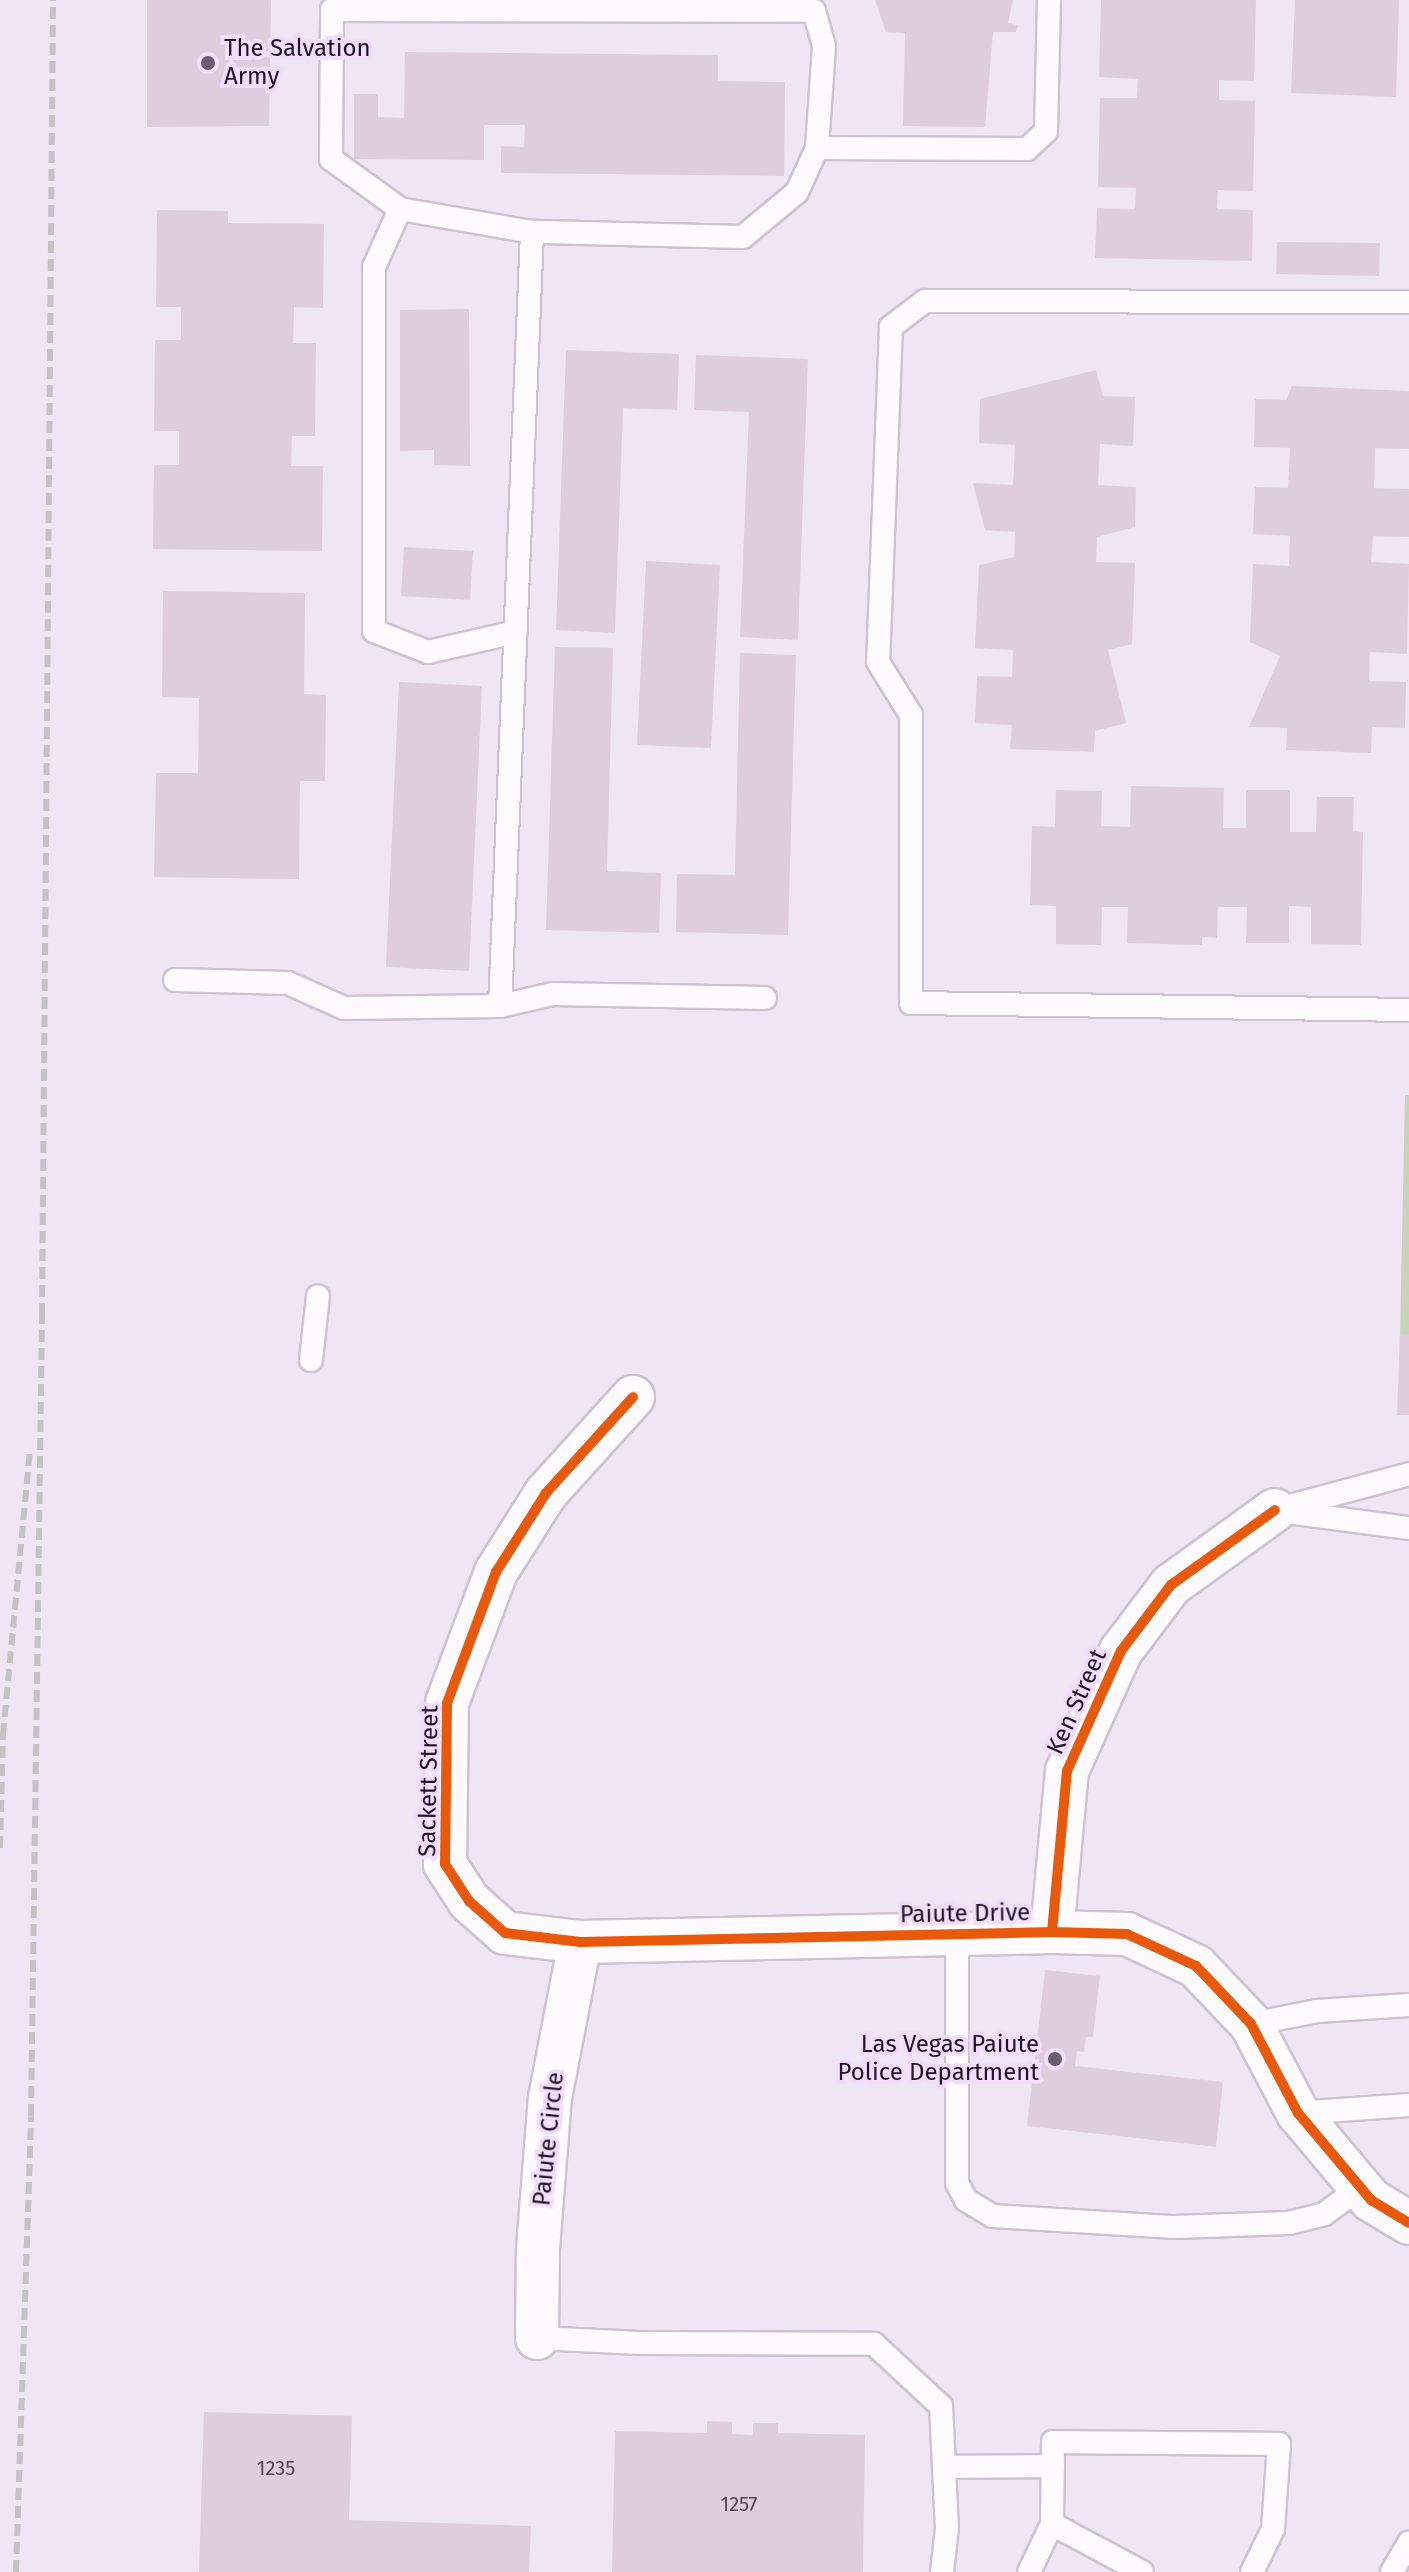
<!DOCTYPE html>
<style>
body{margin:0}
#map{position:relative;width:1409px;height:2572px;overflow:hidden;background:#f0e5f5;font-family:"Fira Sans",sans-serif}
div>[style]{position:absolute}
.green>*{inset:0;background:#c4d6b9}
.building>*{inset:0;background:#decdde}
.roads{filter:drop-shadow(2px 0 #cdc2d2) drop-shadow(-2px 0 #cdc2d2) drop-shadow(0 2px #cdc2d2) drop-shadow(0 -2px #cdc2d2)}
.service>*{height:22px;margin:-11px;padding:0 11px;transform-origin:11px;border-radius:11px;background:#fdfbfe}
.minor>*{height:42px;margin:-21px;padding:0 21px;transform-origin:21px;border-radius:21px;background:#fdfbfe}
.rail>*{height:6px;margin-top:-3px;transform-origin:0;background:repeating-linear-gradient(90deg,#c5c2c6 0 12px,transparent 0 18px)}
.cycleway>*{height:10px;margin:-5px;padding:0 5px;transform-origin:5px;border-radius:5px;background:#e8590c}
.dots>*{width:22px;height:22px;translate:-50% -50%;box-sizing:border-box;border:4px solid #f2defc;border-radius:50%}
span{translate:-50% -50%;white-space:nowrap;text-align:center;line-height:1.15;-webkit-text-stroke:8px #f2defc;paint-order:stroke}
.number-label{font-size:20px;color:#524456}
.number-label span{-webkit-text-stroke-width:0}
.poi-label{font-size:24px;color:#1f1325}
.left{translate:0 -50%;text-align:left}
.right{translate:-100% -50%;text-align:right}
.street-label{font-size:24px;color:#1f1325}
</style>
<div id="map">
<div class="green">
<i style="clip-path:polygon(1405px 1095px,1409px 1095px,1409px 1334px,1400px 1334px)"></i>
</div>
<div class="building">
<i style="clip-path:polygon(147px 0,271px 0,269px 126px,147px 127px)"></i>
<i style="clip-path:polygon(875px 0,1013px 0,1008px 23px,1018px 25px,1016px 32px,993px 32px,985px 127px,903px 126px,905px 33px,886px 32px)"></i>
<i style="clip-path:polygon(1101px 0,1256px 0,1254px 81px,1219px 80px,1219px 100px,1255px 101px,1253px 191px,1218px 190px,1217px 209px,1253px 210px,1252px 261px,1095px 258px,1097px 208px,1135px 209px,1136px 188px,1098px 187px,1100px 98px,1137px 98px,1138px 79px,1099px 77px)"></i>
<i style="clip-path:polygon(1295px 0,1399px 0,1396px 97px,1291px 93px)"></i>
<i style="clip-path:polygon(405px 52px,718px 55px,718px 81px,785px 82px,784px 176px,501px 173px,501px 146px,524px 147px,525px 125px,484px 125px,484px 160px,354px 159px,354px 94px,378px 94px,378px 117px,404px 118px)"></i>
<i style="clip-path:polygon(157px 210px,228px 211px,228px 223px,324px 224px,323px 308px,294px 307px,293px 343px,316px 343px,315px 436px,292px 436px,291px 466px,323px 466px,322px 551px,153px 549px,154px 465px,179px 465px,179px 431px,154px 431px,155px 340px,181px 340px,181px 307px,156px 307px)"></i>
<i style="clip-path:polygon(1277px 242px,1380px 243px,1379px 276px,1276px 274px)"></i>
<i style="clip-path:polygon(469px 309px,470px 466px,434px 465px,434px 450px,400px 451px,400px 310px)"></i>
<i style="clip-path:polygon(566px 350px,679px 354px,677px 410px,623px 408px,615px 633px,556px 630px)"></i>
<i style="clip-path:polygon(696px 355px,808px 359px,798px 640px,740px 637px,749px 412px,694px 410px)"></i>
<i style="clip-path:polygon(1096px 370px,1103px 396px,1135px 397px,1133px 446px,1100px 444px,1098px 485px,1136px 487px,1135px 527px,1097px 537px,1096px 562px,1135px 563px,1132px 644px,1108px 650px,1126px 723px,1095px 731px,1094px 752px,1010px 749px,1012px 725px,975px 723px,977px 676px,1012px 677px,1013px 650px,975px 648px,979px 565px,1014px 557px,1015px 532px,985px 530px,973px 483px,1013px 485px,1015px 445px,979px 443px,980px 399px)"></i>
<i style="clip-path:polygon(1292px 386px,1409px 391px,1409px 449px,1375px 448px,1374px 488px,1409px 489px,1409px 537px,1373px 536px,1371px 562px,1409px 564px,1407px 654px,1370px 652px,1369px 681px,1406px 682px,1405px 728px,1372px 727px,1371px 753px,1286px 750px,1287px 728px,1249px 727px,1280px 656px,1250px 642px,1253px 564px,1289px 566px,1290px 536px,1253px 534px,1255px 487px,1288px 488px,1290px 448px,1254px 447px,1255px 399px,1286px 400px)"></i>
<i style="clip-path:polygon(404px 547px,473px 551px,470px 600px,401px 596px)"></i>
<i style="clip-path:polygon(646px 561px,720px 565px,711px 748px,637px 745px)"></i>
<i style="clip-path:polygon(163px 591px,305px 593px,304px 694px,326px 695px,325px 781px,300px 781px,299px 879px,154px 877px,156px 773px,198px 773px,199px 698px,162px 697px)"></i>
<i style="clip-path:polygon(555px 647px,613px 648px,607px 871px,661px 873px,659px 933px,546px 930px)"></i>
<i style="clip-path:polygon(740px 653px,796px 655px,788px 935px,676px 932px,677px 874px,735px 875px)"></i>
<i style="clip-path:polygon(399px 682px,482px 686px,469px 971px,386px 967px)"></i>
<i style="clip-path:polygon(1131px 786px,1224px 788px,1223px 828px,1246px 828px,1246px 790px,1290px 790px,1290px 832px,1316px 832px,1317px 797px,1354px 797px,1353px 831px,1363px 832px,1361px 945px,1311px 944px,1311px 907px,1289px 906px,1289px 943px,1246px 943px,1247px 907px,1218px 907px,1217px 938px,1202px 937px,1202px 945px,1127px 943px,1128px 907px,1102px 907px,1101px 945px,1056px 944px,1056px 906px,1030px 905px,1032px 826px,1055px 827px,1056px 790px,1102px 791px,1101px 826px,1130px 827px)"></i>
<i style="clip-path:polygon(1400px 1334px,1409px 1334px,1409px 1415px,1397px 1415px)"></i>
<i style="clip-path:polygon(1045px 1970px,1100px 1976px,1093px 2037px,1086px 2037px,1084px 2052px,1077px 2051px,1075px 2066px,1223px 2082px,1216px 2147px,1027px 2126px)"></i>
<i style="clip-path:polygon(204px 2412px,352px 2416px,349px 2520px,531px 2526px,529px 2572px,199px 2572px)"></i>
<i style="clip-path:polygon(707px 2421px,732px 2422px,732px 2434px,753px 2435px,753px 2423px,778px 2423px,778px 2433px,865px 2435px,863px 2572px,612px 2572px,615px 2431px,707px 2433px)"></i>
</div>
<div class="roads">
<div class="service">
<i style="left:332px;top:10px;width:482px;rotate:0.1deg"></i>
<i style="left:814px;top:11px;width:37px;rotate:74deg"></i>
<i style="left:824px;top:47px;width:101px;rotate:94deg"></i>
<i style="left:817px;top:148px;width:48px;rotate:114.4deg"></i>
<i style="left:797px;top:192px;width:70px;rotate:140.2deg"></i>
<i style="left:743px;top:237px;width:211px;rotate:-178.6deg"></i>
<i style="left:532px;top:232px;width:134px;rotate:-170.1deg"></i>
<i style="left:400px;top:209px;width:85px;rotate:-144.1deg"></i>
<i style="left:331px;top:159px;width:149px;rotate:-89.6deg"></i>
<i style="left:817px;top:148px;width:210px;rotate:0.3deg"></i>
<i style="left:1027px;top:149px;width:26px;rotate:-43deg"></i>
<i style="left:1046px;top:131px;width:131px;rotate:-88.7deg"></i>
<i style="left:400px;top:209px;width:64px;rotate:114.1deg"></i>
<i style="left:374px;top:267px;width:364px;rotate:90deg"></i>
<i style="left:374px;top:631px;width:58px;rotate:21.3deg"></i>
<i style="left:428px;top:652px;width:90px;rotate:-12.8deg"></i>
<i style="left:1409px;top:302px;width:484px;rotate:-179.9deg"></i>
<i style="left:925px;top:301px;width:43px;rotate:142.6deg"></i>
<i style="left:891px;top:327px;width:335px;rotate:92.2deg"></i>
<i style="left:878px;top:662px;width:62px;rotate:58.1deg"></i>
<i style="left:911px;top:715px;width:288px;rotate:90deg"></i>
<i style="left:911px;top:1003px;width:498px;rotate:0.8deg"></i>
<i style="left:175px;top:980px;width:113px;rotate:1.5deg"></i>
<i style="left:288px;top:983px;width:61px;rotate:24.1deg"></i>
<i style="left:344px;top:1008px;width:156px;rotate:-0.7deg"></i>
<i style="left:500px;top:1006px;width:54px;rotate:-12.8deg"></i>
<i style="left:553px;top:994px;width:212px;rotate:1.1deg"></i>
<i style="left:500px;top:1006px;width:775px;rotate:-87.63deg"></i>
<i style="left:311px;top:1360px;width:64px;rotate:-83.8deg"></i>
<i style="left:1275px;top:1510px;width:139px;rotate:-15deg"></i>
<i style="left:1287px;top:1512px;width:123px;rotate:7.5deg"></i>
<i style="left:957px;top:1934px;width:249px;rotate:90deg"></i>
<i style="left:957px;top:2183px;width:19px;rotate:62deg"></i>
<i style="left:966px;top:2200px;width:31px;rotate:31deg"></i>
<i style="left:993px;top:2216px;width:182px;rotate:3.5deg"></i>
<i style="left:1175px;top:2227px;width:114px;rotate:-2deg"></i>
<i style="left:1289px;top:2223px;width:36px;rotate:-14deg"></i>
<i style="left:1324px;top:2214px;width:48px;rotate:-35.7deg"></i>
<i style="left:1251px;top:2024px;width:67px;rotate:-11.1deg"></i>
<i style="left:1317px;top:2011px;width:92px;rotate:-3.7deg"></i>
<i style="left:1298px;top:2113px;width:111px;rotate:-4.1deg"></i>
<i style="left:537px;top:2338px;width:103px;rotate:2.8deg"></i>
<i style="left:640px;top:2343px;width:234px;rotate:0.2deg"></i>
<i style="left:874px;top:2344px;width:91px;rotate:42.8deg"></i>
<i style="left:941px;top:2406px;width:122px;rotate:87.2deg"></i>
<i style="left:947px;top:2528px;width:44px;rotate:96.5deg"></i>
<i style="left:944px;top:2467px;width:109px;rotate:-0.5deg"></i>
<i style="left:1029px;top:2572px;width:53px;rotate:-64.4deg"></i>
<i style="left:1142px;top:2572px;width:102px;rotate:-151.9deg"></i>
<i style="left:1052px;top:2524px;width:82px;rotate:-89.3deg"></i>
<i style="left:1053px;top:2442px;width:226px;rotate:0.5deg"></i>
<i style="left:1279px;top:2444px;width:85px;rotate:94deg"></i>
<i style="left:1273px;top:2529px;width:48px;rotate:116deg"></i>
<i style="left:1392px;top:2572px;width:34px;rotate:-60deg"></i>
</div>
<div class="minor">
<i style="left:633px;top:1397px;width:130px;rotate:132.2deg"></i>
<i style="left:546px;top:1493px;width:93px;rotate:122.3deg"></i>
<i style="left:496px;top:1572px;width:140px;rotate:110.5deg"></i>
<i style="left:447px;top:1703px;width:161px;rotate:90.7deg"></i>
<i style="left:445px;top:1864px;width:44px;rotate:57deg"></i>
<i style="left:469px;top:1901px;width:48px;rotate:41.6deg"></i>
<i style="left:505px;top:1933px;width:76px;rotate:6.8deg"></i>
<i style="left:580px;top:1942px;width:472px;rotate:-1.2deg"></i>
<i style="left:1052px;top:1932px;width:75px;rotate:1.5deg"></i>
<i style="left:1127px;top:1934px;width:76px;rotate:24.9deg"></i>
<i style="left:1196px;top:1966px;width:80px;rotate:46.5deg"></i>
<i style="left:1251px;top:2024px;width:101px;rotate:62.2deg"></i>
<i style="left:1298px;top:2113px;width:114px;rotate:50deg"></i>
<i style="left:1371px;top:2200px;width:44px;rotate:31.2deg"></i>
<i style="left:1052px;top:1932px;width:162px;rotate:-84.7deg"></i>
<i style="left:1067px;top:1771px;width:132px;rotate:-65.8deg"></i>
<i style="left:1121px;top:1651px;width:83px;rotate:-52.9deg"></i>
<i style="left:1171px;top:1585px;width:128px;rotate:-35.8deg"></i>
<i style="left:537px;top:2338px;width:89px;rotate:-89.4deg"></i>
<i style="left:538px;top:2249px;width:151px;rotate:-85.5deg"></i>
<i style="left:550px;top:2098px;width:159px;rotate:-79.1deg"></i>
</div>
</div>
<div class="rail">
<i style="left:0;top:1848px;width:113px;rotate:-88.5deg"></i>
<i style="left:3px;top:1735px;width:286px;rotate:-84.6deg"></i>
<i style="left:16px;top:2572px;width:456px;rotate:-88.1deg"></i>
<i style="left:31px;top:2116px;width:801px;rotate:-89.21deg"></i>
<i style="left:42px;top:1315px;width:1315px;rotate:-89.52deg"></i>
</div>
<div class="cycleway">
<i style="left:633px;top:1397px;width:130px;rotate:132.2deg"></i>
<i style="left:546px;top:1493px;width:93px;rotate:122.3deg"></i>
<i style="left:496px;top:1572px;width:140px;rotate:110.5deg"></i>
<i style="left:447px;top:1703px;width:161px;rotate:90.7deg"></i>
<i style="left:445px;top:1864px;width:44px;rotate:57deg"></i>
<i style="left:469px;top:1901px;width:48px;rotate:41.6deg"></i>
<i style="left:505px;top:1933px;width:76px;rotate:6.8deg"></i>
<i style="left:580px;top:1942px;width:472px;rotate:-1.2deg"></i>
<i style="left:1052px;top:1932px;width:75px;rotate:1.5deg"></i>
<i style="left:1127px;top:1934px;width:76px;rotate:24.9deg"></i>
<i style="left:1196px;top:1966px;width:80px;rotate:46.5deg"></i>
<i style="left:1251px;top:2024px;width:101px;rotate:62.2deg"></i>
<i style="left:1298px;top:2113px;width:114px;rotate:50deg"></i>
<i style="left:1371px;top:2200px;width:44px;rotate:31.2deg"></i>
<i style="left:1052px;top:1932px;width:162px;rotate:-84.7deg"></i>
<i style="left:1067px;top:1771px;width:132px;rotate:-65.8deg"></i>
<i style="left:1121px;top:1651px;width:83px;rotate:-52.9deg"></i>
<i style="left:1171px;top:1585px;width:128px;rotate:-35.8deg"></i>
</div>
<div class="dots">
<i style="left:208px;top:63px;background:#685c6e"></i>
<i style="left:1055px;top:2059px;background:#685c6e"></i>
</div>
<div class="number-label">
<span style="left:276px;top:2468px">1235</span>
<span style="left:739px;top:2504px">1257</span>
</div>
<div class="poi-label">
<span class="left" style="left:224px;top:63px">The Salvation<br>Army</span>
<span class="right" style="left:1039px;top:2059px">Las Vegas Paiute<br>Police Department</span>
</div>
<div class="street-label">
<span style="left:1077px;top:1702px;rotate:-66deg">Ken Street</span>
<span style="left:429px;top:1781px;rotate:-89deg">Sackett Street</span>
<span style="left:965px;top:1914px;rotate:-1deg">Paiute Drive</span>
<span style="left:549px;top:2139px;rotate:-84deg">Paiute Circle</span>
</div>
</div>
